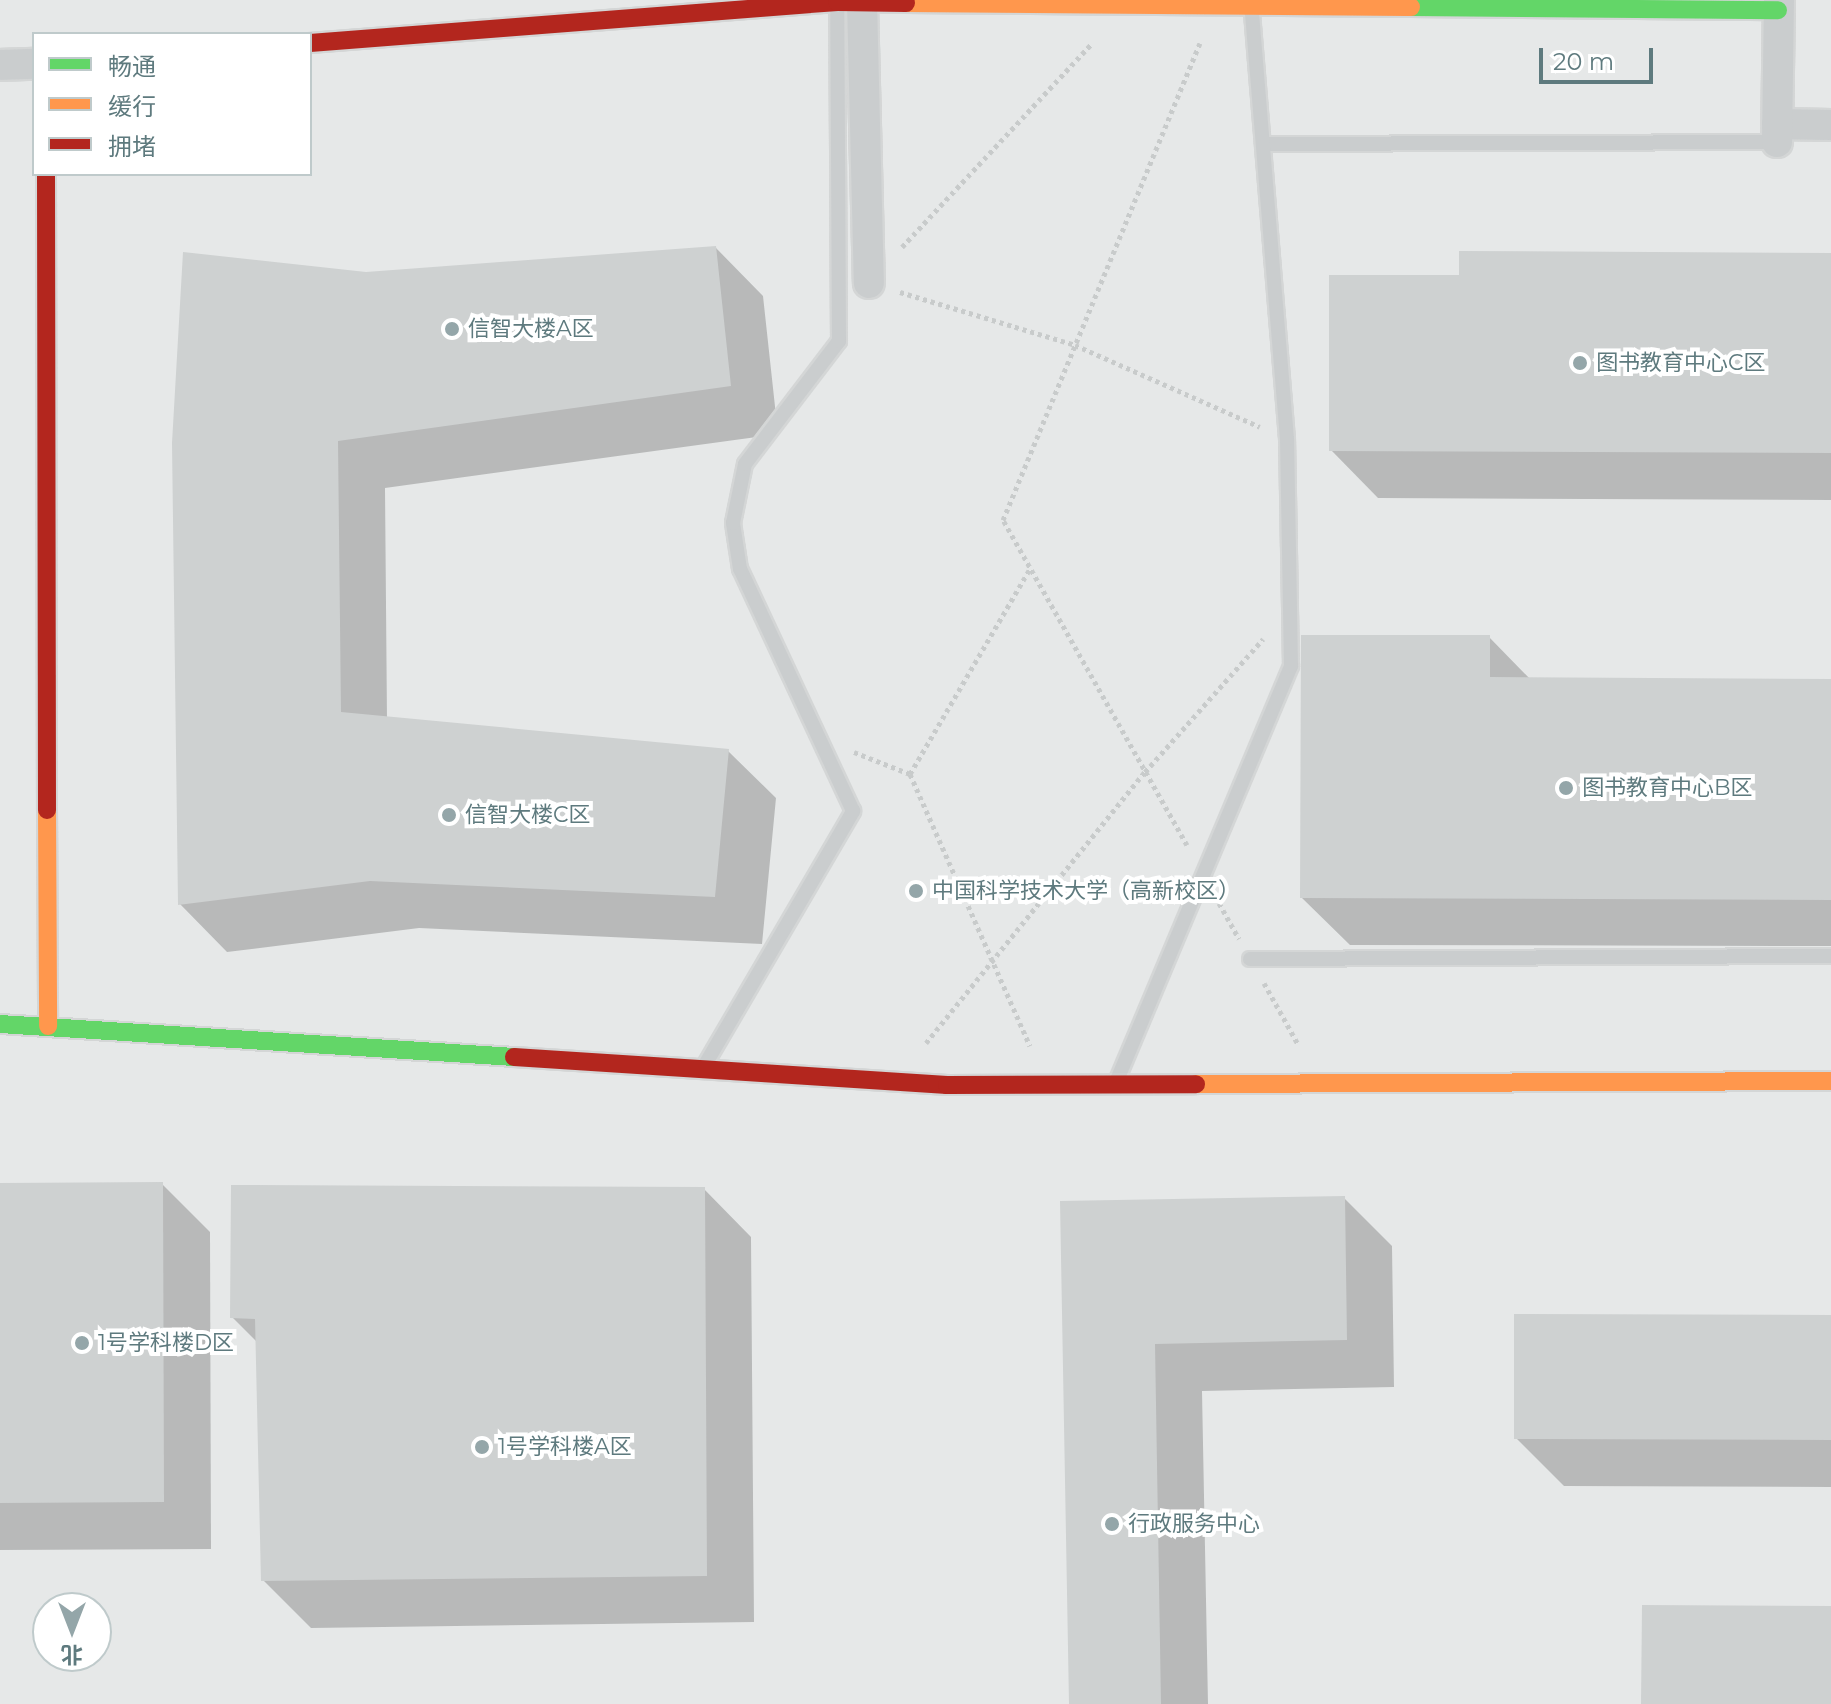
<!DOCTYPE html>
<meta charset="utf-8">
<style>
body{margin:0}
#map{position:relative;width:1831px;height:1704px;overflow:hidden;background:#f8f8f8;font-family:Montserrat,"Noto Sans SC",sans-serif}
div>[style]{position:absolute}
.built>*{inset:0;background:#e6e8e8}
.shadow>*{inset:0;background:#0003}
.building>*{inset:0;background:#ced1d1}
.path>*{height:5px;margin-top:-2.5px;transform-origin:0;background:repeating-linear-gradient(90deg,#c8cbcb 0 4px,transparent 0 8px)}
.roads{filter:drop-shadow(2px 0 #d4d6d6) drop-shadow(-2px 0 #d4d6d6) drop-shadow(0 2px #d4d6d6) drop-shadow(0 -2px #d4d6d6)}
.lane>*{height:14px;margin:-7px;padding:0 7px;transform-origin:7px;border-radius:7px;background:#cacdce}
.street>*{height:30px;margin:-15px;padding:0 15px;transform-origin:15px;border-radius:15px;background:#cacdce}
.fast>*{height:18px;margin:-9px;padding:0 9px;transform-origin:9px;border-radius:9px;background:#63d668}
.slow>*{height:18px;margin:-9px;padding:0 9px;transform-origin:9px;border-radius:9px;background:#ff974d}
.jam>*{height:18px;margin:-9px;padding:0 9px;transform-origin:9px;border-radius:9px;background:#b3261e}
.dots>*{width:22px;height:22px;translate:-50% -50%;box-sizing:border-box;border:4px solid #fff;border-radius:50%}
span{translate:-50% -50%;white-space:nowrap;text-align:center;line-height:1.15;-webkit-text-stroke:8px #fff;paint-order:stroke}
.poi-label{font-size:22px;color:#5e7a7e}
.left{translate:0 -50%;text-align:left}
.legend{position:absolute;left:32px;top:32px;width:280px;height:144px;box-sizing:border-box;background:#fff;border:2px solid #bfcacb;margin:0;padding:10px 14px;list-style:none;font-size:24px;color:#5e7a7e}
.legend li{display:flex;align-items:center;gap:16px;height:40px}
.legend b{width:40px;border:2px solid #bfcacb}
.north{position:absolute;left:32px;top:1592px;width:80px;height:80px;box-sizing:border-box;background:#fff;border:2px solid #bfcacb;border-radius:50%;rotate:180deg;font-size:22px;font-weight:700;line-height:32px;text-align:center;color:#5e7a7e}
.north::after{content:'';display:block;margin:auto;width:28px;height:36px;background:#94a6a9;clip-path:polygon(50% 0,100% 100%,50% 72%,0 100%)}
.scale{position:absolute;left:1539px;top:48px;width:114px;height:36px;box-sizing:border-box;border:4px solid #5e7a7e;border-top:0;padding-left:10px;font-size:24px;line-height:28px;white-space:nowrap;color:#5e7a7e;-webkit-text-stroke:6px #fff;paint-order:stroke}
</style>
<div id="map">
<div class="built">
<i style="clip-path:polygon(evenodd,0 0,1831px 0,1831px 1704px,0 1704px,0 0,34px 34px,310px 34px,310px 174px,34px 174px,34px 34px,0 0,48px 1608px,96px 1608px,96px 1656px,48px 1656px,48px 1608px)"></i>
</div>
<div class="shadow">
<i style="clip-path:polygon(716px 248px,763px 296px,778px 434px,385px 488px,387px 719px,728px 751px,776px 798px,762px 944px,419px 928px,227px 952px,180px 904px,366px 274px)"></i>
<i style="clip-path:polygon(1831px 255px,1831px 500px,1378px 498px,1331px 450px,1461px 277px)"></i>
<i style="clip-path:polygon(1489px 637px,1531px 680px,1831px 681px,1831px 946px,1350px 945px,1302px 898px)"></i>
<i style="clip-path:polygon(162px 1184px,210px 1232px,211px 1549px,0 1550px,0 1185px)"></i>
<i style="clip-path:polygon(704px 1189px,751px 1237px,754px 1622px,311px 1628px,263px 1580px,258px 1343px,232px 1317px)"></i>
<i style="clip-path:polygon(1344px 1198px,1392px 1246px,1394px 1387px,1202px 1391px,1208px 1704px,1071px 1704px,1062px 1203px)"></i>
<i style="clip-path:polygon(1831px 1317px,1831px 1487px,1564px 1486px,1516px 1438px)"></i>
</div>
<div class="building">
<i style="clip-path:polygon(716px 246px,731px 386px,338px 441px,341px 712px,729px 749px,715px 897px,370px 881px,178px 905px,172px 443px,183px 252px,366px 272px)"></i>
<i style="clip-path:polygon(1459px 251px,1831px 253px,1831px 453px,1329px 451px,1329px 275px,1459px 275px)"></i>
<i style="clip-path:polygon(1301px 635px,1490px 635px,1490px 677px,1831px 679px,1831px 900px,1300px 898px)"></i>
<i style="clip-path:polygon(163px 1182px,164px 1502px,0 1503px,0 1183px)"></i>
<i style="clip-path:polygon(231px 1185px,705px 1187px,707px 1576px,261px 1581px,255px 1319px,230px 1318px)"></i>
<i style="clip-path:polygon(1345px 1196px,1347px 1340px,1155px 1344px,1161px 1704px,1069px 1704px,1060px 1201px)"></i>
<i style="clip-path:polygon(1514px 1314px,1831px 1315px,1831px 1440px,1514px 1439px)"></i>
<i style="clip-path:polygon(1642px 1605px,1831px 1606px,1831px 1704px,1641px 1704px)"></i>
</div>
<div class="path">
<i style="left:902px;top:247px;width:279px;rotate:-47deg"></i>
<i style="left:900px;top:292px;width:183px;rotate:16.8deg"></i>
<i style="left:1075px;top:345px;width:202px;rotate:23.9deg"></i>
<i style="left:854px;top:752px;width:60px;rotate:21.4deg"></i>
<i style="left:910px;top:774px;width:297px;rotate:66.2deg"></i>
<i style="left:910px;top:774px;width:238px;rotate:-59.7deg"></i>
<i style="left:1187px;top:845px;width:373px;rotate:-119.5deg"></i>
<i style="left:1003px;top:520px;width:516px;rotate:-67.56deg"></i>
<i style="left:1219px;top:903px;width:41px;rotate:60.9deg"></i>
<i style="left:1264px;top:983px;width:70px;rotate:60.9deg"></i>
<i style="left:926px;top:1043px;width:348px;rotate:-51.1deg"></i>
<i style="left:1145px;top:772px;width:178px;rotate:-48.4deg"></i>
</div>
<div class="roads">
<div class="lane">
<i style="left:1263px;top:144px;width:514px;rotate:-0.22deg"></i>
<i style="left:1250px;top:959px;width:581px;rotate:-0.3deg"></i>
<i style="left:706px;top:1063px;width:292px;rotate:-59.7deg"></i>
<i style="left:853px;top:811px;width:267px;rotate:-115deg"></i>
<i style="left:740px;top:569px;width:47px;rotate:-98.7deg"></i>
<i style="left:733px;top:523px;width:60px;rotate:-78.5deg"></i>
<i style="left:745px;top:464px;width:155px;rotate:-52.6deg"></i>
<i style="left:839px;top:341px;width:335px;rotate:-90.3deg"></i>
<i style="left:1117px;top:1080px;width:449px;rotate:-67.2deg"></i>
<i style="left:1291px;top:666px;width:227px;rotate:-91deg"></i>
<i style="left:1287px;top:439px;width:430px;rotate:-94.7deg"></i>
</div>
<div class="street">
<i style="left:862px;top:2px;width:281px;rotate:88.6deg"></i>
<i style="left:0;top:65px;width:34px;rotate:-2deg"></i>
<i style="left:1777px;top:124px;width:54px;rotate:1.1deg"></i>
<i style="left:1777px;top:142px;width:142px;rotate:-89.2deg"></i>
</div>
<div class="fast">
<i style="left:1411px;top:7px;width:367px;rotate:0.5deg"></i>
<i style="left:0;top:1024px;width:515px;rotate:3.67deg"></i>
</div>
<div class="slow">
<i style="left:906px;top:3px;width:505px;rotate:0.45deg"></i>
<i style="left:47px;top:810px;width:216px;rotate:89.7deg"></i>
<i style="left:1196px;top:1084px;width:635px;rotate:-0.27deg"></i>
</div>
<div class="jam">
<i style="left:310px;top:43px;width:529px;rotate:-4.45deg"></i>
<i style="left:837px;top:2px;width:69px;rotate:0.8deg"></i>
<i style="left:46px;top:174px;width:636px;rotate:89.91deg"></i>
<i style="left:514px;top:1057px;width:434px;rotate:3.7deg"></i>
<i style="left:947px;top:1085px;width:249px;rotate:-0.2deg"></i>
</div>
</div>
<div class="dots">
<i style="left:452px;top:329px;background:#94a6a9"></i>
<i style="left:1580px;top:363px;background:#94a6a9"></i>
<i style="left:1566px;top:788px;background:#94a6a9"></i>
<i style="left:449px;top:815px;background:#94a6a9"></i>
<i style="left:916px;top:891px;background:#94a6a9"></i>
<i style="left:82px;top:1343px;background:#94a6a9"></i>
<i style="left:482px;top:1447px;background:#94a6a9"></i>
<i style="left:1112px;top:1524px;background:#94a6a9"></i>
</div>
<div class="poi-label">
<span class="left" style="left:468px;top:329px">信智大楼A区</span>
<span class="left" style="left:1596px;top:363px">图书教育中心C区</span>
<span class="left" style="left:1582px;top:788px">图书教育中心B区</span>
<span class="left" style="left:465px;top:815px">信智大楼C区</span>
<span class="left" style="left:932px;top:891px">中国科学技术大学（高新校区）</span>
<span class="left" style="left:98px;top:1343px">1号学科楼D区</span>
<span class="left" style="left:498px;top:1447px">1号学科楼A区</span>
<span class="left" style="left:1128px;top:1524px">行政服务中心</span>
</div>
<ul class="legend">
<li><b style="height:10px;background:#63d668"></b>畅通</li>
<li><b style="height:10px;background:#ff974d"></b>缓行</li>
<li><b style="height:10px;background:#b3261e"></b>拥堵</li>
</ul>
<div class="north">北</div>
<div class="scale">20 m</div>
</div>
